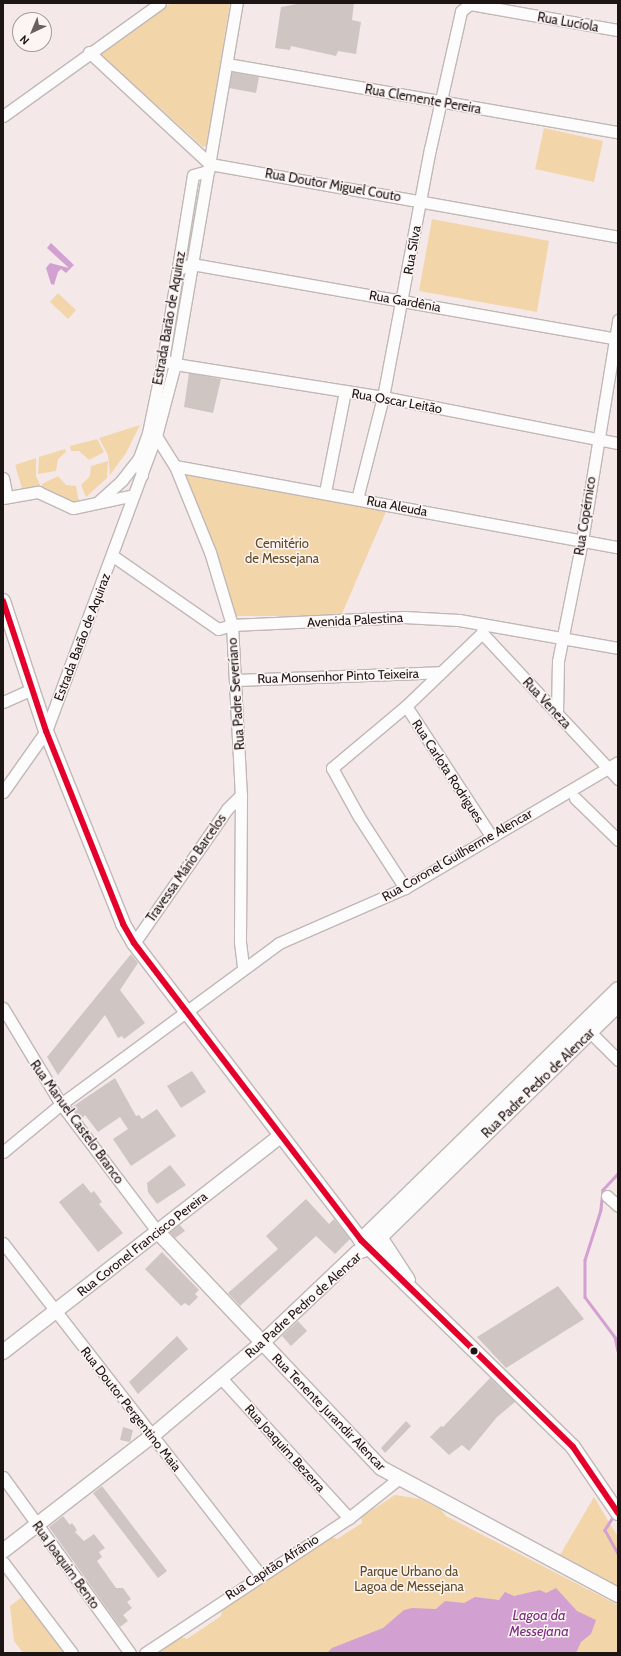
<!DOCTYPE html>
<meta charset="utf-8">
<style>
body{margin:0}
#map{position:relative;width:621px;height:1656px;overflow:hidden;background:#f4e9e8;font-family:Cabin,sans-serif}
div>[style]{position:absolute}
.green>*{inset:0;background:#f3d5aa}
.water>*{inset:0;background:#d2a0d1}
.stream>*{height:2.5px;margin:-1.25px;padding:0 1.25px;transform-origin:1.25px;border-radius:1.25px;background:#d2a0d1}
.building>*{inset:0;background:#cfc6c4}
.roads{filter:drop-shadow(1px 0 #c0b8b6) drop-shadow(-1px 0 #c0b8b6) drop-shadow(0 1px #c0b8b6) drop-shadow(0 -1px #c0b8b6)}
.minor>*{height:11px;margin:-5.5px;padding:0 5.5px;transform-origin:5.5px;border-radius:5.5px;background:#fdfcfc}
.major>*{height:14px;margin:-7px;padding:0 7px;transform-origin:7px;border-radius:7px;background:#fdfcfc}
.bus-1>*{height:6px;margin:-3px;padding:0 3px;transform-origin:3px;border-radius:3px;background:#e4002b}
.dots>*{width:11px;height:11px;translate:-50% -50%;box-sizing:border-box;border:2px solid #fdf5f4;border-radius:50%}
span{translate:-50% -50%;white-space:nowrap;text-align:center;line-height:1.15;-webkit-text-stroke:3px #fdf5f4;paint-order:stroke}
.street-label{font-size:13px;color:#1c1514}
.park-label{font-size:13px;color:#5f4a24}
.water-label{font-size:14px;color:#792a7f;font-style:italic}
.frame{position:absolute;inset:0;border:4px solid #1c1514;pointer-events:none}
.north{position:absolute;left:12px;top:12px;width:40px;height:40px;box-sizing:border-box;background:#fdf5f4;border:1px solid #a39b9a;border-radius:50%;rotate:224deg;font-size:11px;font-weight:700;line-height:16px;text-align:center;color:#1c1514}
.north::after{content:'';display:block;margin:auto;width:14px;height:18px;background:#685f5e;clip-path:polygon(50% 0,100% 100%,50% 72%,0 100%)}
</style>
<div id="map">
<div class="green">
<i style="clip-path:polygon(171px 3px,230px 3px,207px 146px,203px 147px,100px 54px)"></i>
<i style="clip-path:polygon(544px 128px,603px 141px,594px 182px,535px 169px)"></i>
<i style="clip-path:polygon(432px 219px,549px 241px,537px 312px,419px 291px)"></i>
<i style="clip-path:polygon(58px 293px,76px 310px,68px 319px,50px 302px)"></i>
<i style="clip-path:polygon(140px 425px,126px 453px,110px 475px,108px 455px,99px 438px)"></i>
<i style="clip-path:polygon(97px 439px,104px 452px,89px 460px,79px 451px,71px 451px,70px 446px)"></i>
<i style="clip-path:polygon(65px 449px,66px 452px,58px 459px,56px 471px,38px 474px,39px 457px)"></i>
<i style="clip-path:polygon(36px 458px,36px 476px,41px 487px,22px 488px,15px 465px)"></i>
<i style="clip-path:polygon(108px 461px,107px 478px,86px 497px,81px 485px,90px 476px,91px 466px)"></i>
<i style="clip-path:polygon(177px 464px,388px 507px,341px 616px,234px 616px)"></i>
<i style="clip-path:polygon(58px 476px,66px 485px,76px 486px,79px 502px,72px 502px,43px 488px,42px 484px)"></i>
<i style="clip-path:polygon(395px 1495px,420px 1499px,441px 1510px,446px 1516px,618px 1605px,618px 1653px,155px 1653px,180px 1636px,187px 1639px,221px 1616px,222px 1608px,329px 1536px,337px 1539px,362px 1523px,361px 1517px)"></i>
<i style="clip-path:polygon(594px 1497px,618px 1537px,618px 1588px,560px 1555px)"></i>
<i style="clip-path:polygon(22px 1597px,64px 1653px,23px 1653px,14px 1641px,10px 1606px)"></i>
</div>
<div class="water">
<i style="clip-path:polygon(51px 243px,74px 265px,66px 273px,61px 269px,58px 272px,54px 285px,51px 284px,46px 268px,50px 263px,69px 268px,47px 248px)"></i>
<i style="clip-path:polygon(556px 1588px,577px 1611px,596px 1620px,591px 1634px,581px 1642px,576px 1653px,327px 1653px,332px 1648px,383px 1628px,404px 1610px,412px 1608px,436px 1609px,445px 1601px,464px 1603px,475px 1597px,499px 1600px,505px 1592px,514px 1596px,540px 1590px,546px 1593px)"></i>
</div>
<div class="stream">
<i style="left:618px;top:1174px;width:22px;rotate:133deg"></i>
<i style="left:603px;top:1190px;width:20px;rotate:96deg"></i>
<i style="left:601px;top:1210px;width:52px;rotate:107.7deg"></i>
<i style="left:585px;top:1260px;width:37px;rotate:90deg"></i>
<i style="left:585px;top:1297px;width:50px;rotate:53.1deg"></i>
<i style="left:615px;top:1337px;width:14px;rotate:78deg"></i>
<i style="left:614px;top:1516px;width:17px;rotate:123deg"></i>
<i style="left:605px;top:1530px;width:26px;rotate:61deg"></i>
</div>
<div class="building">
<i style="clip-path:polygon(302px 3px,354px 3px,352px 20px,361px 22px,356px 54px,338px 51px,336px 56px,291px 46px,290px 50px,275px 48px,281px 7px)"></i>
<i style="clip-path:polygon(232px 72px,259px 77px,256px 93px,229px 88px)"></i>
<i style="clip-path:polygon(189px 373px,221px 379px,213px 413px,184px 407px)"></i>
<i style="clip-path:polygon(131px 954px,138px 963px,120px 990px,145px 1023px,124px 1039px,122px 1036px,118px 1038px,105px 1015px,58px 1075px,47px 1057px)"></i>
<i style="clip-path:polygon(192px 1071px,206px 1092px,181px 1108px,167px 1086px)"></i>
<i style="clip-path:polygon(115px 1078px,136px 1116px,139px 1115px,142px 1119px,157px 1109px,176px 1136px,131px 1166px,113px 1139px,128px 1129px,120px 1117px,98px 1132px,85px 1115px,81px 1119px,72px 1107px)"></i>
<i style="clip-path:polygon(170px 1165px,186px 1185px,157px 1204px,148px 1192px,147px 1183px)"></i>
<i style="clip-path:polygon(83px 1183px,91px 1193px,94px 1191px,102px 1202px,99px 1204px,123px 1233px,98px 1252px,59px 1202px)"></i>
<i style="clip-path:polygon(306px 1199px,329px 1224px,334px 1219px,350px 1239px,335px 1254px,316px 1236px,240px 1306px,228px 1293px,278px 1249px,266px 1236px)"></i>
<i style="clip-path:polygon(180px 1225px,185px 1231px,175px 1238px,170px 1232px)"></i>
<i style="clip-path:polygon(162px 1252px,199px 1290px,195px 1294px,198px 1297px,189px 1306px,185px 1303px,181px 1306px,145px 1269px)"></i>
<i style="clip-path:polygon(558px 1286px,584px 1319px,506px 1368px,477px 1337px)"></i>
<i style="clip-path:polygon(298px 1321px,307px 1331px,291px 1346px,282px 1336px)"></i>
<i style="clip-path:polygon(177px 1336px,188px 1349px,138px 1394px,129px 1382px)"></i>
<i style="clip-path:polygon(490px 1378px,515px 1402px,497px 1417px,469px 1451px,462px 1445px,449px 1455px,430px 1437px,441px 1426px,443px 1427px)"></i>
<i style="clip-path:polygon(406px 1421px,411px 1426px,385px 1453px,381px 1448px)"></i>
<i style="clip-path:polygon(123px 1427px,133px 1430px,130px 1442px,120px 1440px)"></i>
<i style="clip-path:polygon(102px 1486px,167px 1571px,158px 1578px,93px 1493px)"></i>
<i style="clip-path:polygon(63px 1516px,70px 1525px,72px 1523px,77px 1530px,75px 1532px,84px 1541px,94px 1534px,105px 1548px,99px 1552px,102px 1557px,97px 1561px,116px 1588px,123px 1588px,131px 1599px,127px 1602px,132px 1608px,123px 1615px,128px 1621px,120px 1627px,49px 1527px)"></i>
</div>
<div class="roads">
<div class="minor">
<i style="left:89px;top:52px;width:165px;rotate:42.8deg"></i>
<i style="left:210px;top:164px;width:414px;rotate:10.1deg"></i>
<i style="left:227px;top:64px;width:397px;rotate:9.9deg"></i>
<i style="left:3px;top:116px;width:193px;rotate:-35.7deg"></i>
<i style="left:178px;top:269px;width:15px;rotate:-20deg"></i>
<i style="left:192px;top:264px;width:433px;rotate:10deg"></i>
<i style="left:163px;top:360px;width:13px;rotate:18deg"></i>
<i style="left:175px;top:364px;width:211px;rotate:9deg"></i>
<i style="left:383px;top:397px;width:239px;rotate:11.1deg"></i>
<i style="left:156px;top:436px;width:36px;rotate:58deg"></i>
<i style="left:175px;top:466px;width:93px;rotate:67.9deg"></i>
<i style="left:210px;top:552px;width:76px;rotate:73.2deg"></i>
<i style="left:232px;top:625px;width:170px;rotate:87deg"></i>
<i style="left:241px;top:795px;width:147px;rotate:90.4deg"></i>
<i style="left:240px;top:942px;width:24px;rotate:83deg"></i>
<i style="left:175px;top:466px;width:450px;rotate:10.4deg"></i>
<i style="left:142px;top:475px;width:17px;rotate:-100deg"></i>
<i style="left:139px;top:458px;width:27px;rotate:-70deg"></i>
<i style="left:148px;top:433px;width:75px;rotate:-78.4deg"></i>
<i style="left:163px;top:360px;width:187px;rotate:-80.8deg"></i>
<i style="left:193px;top:175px;width:16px;rotate:-15deg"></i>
<i style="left:3px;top:478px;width:19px;rotate:78deg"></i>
<i style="left:326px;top:487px;width:98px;rotate:-78.8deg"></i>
<i style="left:3px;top:498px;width:36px;rotate:-10deg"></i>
<i style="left:38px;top:492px;width:38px;rotate:25deg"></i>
<i style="left:73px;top:508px;width:62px;rotate:-12deg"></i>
<i style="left:357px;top:499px;width:105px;rotate:-75.7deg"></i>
<i style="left:383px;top:397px;width:252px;rotate:-79.3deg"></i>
<i style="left:430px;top:149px;width:141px;rotate:-77.3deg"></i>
<i style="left:461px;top:11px;width:11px;rotate:-38deg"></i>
<i style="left:470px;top:4px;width:150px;rotate:10deg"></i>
<i style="left:99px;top:501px;width:31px;rotate:-42deg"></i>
<i style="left:122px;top:480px;width:28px;rotate:-52deg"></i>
<i style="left:113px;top:556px;width:128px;rotate:34.8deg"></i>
<i style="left:218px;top:629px;width:15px;rotate:-16deg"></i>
<i style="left:232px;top:625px;width:172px;rotate:-2.7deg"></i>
<i style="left:404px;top:617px;width:55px;rotate:3.1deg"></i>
<i style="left:459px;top:620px;width:161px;rotate:10deg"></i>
<i style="left:483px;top:626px;width:7px;rotate:98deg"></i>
<i style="left:482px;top:633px;width:200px;rotate:47deg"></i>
<i style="left:236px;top:680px;width:204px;rotate:-2.2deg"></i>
<i style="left:3px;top:702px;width:32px;rotate:-24deg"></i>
<i style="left:406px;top:706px;width:155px;rotate:56.8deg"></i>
<i style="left:557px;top:713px;width:52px;rotate:-88.9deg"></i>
<i style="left:558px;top:661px;width:122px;rotate:-78.7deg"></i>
<i style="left:582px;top:541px;width:224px;rotate:-80.7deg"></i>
<i style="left:3px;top:792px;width:75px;rotate:-54.8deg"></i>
<i style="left:46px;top:731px;width:315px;rotate:-69.6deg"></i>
<i style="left:156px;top:436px;width:74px;rotate:-75.2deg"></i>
<i style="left:175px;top:364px;width:366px;rotate:-80.3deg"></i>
<i style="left:575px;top:798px;width:60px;rotate:44.3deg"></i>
<i style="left:405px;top:888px;width:85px;rotate:-122.9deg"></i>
<i style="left:359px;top:817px;width:56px;rotate:-118.9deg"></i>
<i style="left:332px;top:768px;width:97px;rotate:-40deg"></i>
<i style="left:406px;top:706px;width:105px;rotate:-43.8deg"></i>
<i style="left:134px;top:943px;width:163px;rotate:-55.2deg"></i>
<i style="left:227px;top:809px;width:20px;rotate:-45deg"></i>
<i style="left:3px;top:1008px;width:112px;rotate:58.9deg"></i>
<i style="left:61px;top:1104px;width:159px;rotate:52.9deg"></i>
<i style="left:585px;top:1027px;width:47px;rotate:45deg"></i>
<i style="left:3px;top:1152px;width:75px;rotate:-39.6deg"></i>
<i style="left:61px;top:1104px;width:271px;rotate:-36.4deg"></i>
<i style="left:279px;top:943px;width:137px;rotate:-23.6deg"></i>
<i style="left:405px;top:888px;width:247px;rotate:-30.6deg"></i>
<i style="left:607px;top:1196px;width:15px;rotate:42deg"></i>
<i style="left:3px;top:1243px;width:419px;rotate:52.2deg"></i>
<i style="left:221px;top:1378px;width:190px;rotate:47.6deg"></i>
<i style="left:3px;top:1477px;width:217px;rotate:54.2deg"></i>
<i style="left:3px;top:1562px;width:114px;rotate:52.8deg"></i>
<i style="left:145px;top:1653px;width:245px;rotate:-33.5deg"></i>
<i style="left:349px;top:1518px;width:63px;rotate:-38.5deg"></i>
</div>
<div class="major">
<i style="left:3px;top:601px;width:137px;rotate:71.7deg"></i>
<i style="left:46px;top:731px;width:208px;rotate:68.2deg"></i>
<i style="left:123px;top:924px;width:22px;rotate:60deg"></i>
<i style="left:134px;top:943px;width:374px;rotate:52.6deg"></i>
<i style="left:361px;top:1240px;width:296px;rotate:44.3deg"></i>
<i style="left:573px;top:1447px;width:80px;rotate:55.7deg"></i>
<i style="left:157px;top:1231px;width:326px;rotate:46.6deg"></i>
<i style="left:381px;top:1468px;width:269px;rotate:28.2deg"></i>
<i style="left:380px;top:1237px;width:51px;rotate:56.9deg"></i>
<i style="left:361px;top:1240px;width:359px;rotate:-44.3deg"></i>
<i style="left:3px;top:1352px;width:351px;rotate:-37.9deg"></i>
<i style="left:3px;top:1551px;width:188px;rotate:-37.7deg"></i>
<i style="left:152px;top:1436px;width:144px;rotate:-40.2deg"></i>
<i style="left:262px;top:1343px;width:132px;rotate:-43.5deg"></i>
<i style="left:358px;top:1252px;width:12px;rotate:-20deg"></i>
<i style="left:369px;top:1248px;width:348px;rotate:-44.3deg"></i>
</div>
</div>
<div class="bus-1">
<i style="left:3px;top:601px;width:137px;rotate:71.7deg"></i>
<i style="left:46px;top:731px;width:208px;rotate:68.2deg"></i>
<i style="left:123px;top:924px;width:22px;rotate:60deg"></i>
<i style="left:134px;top:943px;width:374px;rotate:52.6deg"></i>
<i style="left:361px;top:1240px;width:296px;rotate:44.3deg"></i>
<i style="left:573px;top:1447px;width:80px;rotate:55.7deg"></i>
</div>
<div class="dots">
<i style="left:474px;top:1351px;background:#1c1514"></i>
</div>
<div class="street-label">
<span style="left:568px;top:22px;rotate:10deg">Rua Lucíola</span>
<span style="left:423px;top:99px;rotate:10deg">Rua Clemente Pereira</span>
<span style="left:333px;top:185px;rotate:10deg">Rua Doutor Miguel Couto</span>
<span style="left:412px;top:250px;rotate:-80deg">Rua Sílva</span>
<span style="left:405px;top:301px;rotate:10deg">Rua Gardênia</span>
<span style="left:169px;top:318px;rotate:-80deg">Estrada Barão de Aquiraz</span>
<span style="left:397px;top:401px;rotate:10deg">Rua Oscar Leitão</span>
<span style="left:397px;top:506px;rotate:11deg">Rua Aleuda</span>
<span style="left:585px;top:516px;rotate:-81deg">Rua Copérnico</span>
<span style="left:355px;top:620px;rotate:-3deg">Avenida Palestina</span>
<span style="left:82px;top:637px;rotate:-69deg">Estrada Barão de Aquiraz</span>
<span style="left:338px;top:676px;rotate:-2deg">Rua Monsenhor Pinto Teixeira</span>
<span style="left:236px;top:694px;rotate:-94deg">Rua Padre Severíano</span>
<span style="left:547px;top:703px;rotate:47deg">Rua Veneza</span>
<span style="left:448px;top:771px;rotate:57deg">Rua Carlota Rodrigues</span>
<span style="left:457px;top:855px;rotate:-30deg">Rua Coronel Guilherme Alencar</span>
<span style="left:186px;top:868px;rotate:-55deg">Travessa Mário Barcelos</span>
<span style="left:538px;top:1083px;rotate:-44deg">Rua Padre Pedro de Alencar</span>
<span style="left:77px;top:1122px;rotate:54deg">Rua Manuel Castelo Branco</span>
<span style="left:142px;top:1244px;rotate:-38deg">Rua Coronel Francisco Pereira</span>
<span style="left:303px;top:1305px;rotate:-42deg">Rua Padre Pedro de Alencar</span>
<span style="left:131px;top:1409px;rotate:52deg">Rua Doutor Pergentino Maia</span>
<span style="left:329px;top:1412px;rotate:46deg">Rua Tenente Jurandir Alencar</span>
<span style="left:285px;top:1448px;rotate:48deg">Rua Joaquim Bezerra</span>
<span style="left:66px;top:1565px;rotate:54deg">Rua Joaquim Bento</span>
<span style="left:272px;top:1567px;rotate:-33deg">Rua Capitão Afrânio</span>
</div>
<div class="park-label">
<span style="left:282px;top:551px">Cemitério<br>de Messejana</span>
<span style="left:409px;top:1579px">Parque Urbano da<br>Lagoa de Messejana</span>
</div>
<div class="water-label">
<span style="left:539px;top:1623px">Lagoa da<br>Messejana</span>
</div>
<div class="frame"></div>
<div class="north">N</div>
</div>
